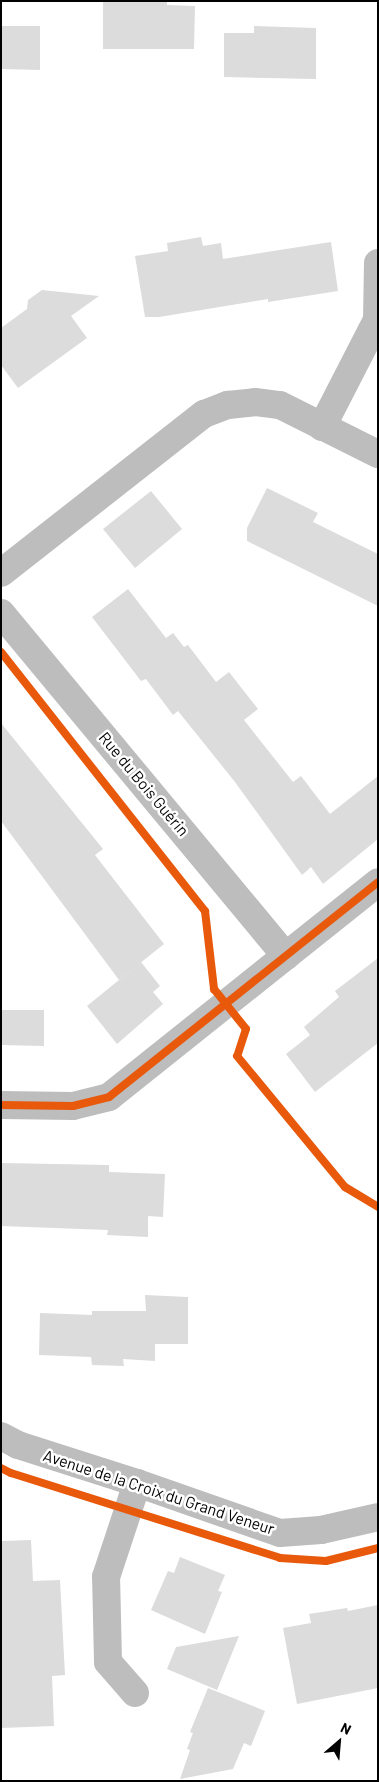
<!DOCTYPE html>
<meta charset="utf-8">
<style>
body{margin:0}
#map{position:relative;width:379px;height:1782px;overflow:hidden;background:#fff;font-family:Barlow,sans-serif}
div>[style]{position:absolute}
.building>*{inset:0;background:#dcdcdc}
.minor>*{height:28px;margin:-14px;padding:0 14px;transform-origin:14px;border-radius:14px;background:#bdbdbd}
.cycleway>*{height:8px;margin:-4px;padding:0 4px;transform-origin:4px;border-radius:4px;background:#e8590c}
span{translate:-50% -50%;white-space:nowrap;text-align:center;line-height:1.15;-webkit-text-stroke:5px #fff;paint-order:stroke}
.street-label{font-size:16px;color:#000}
.frame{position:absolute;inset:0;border:2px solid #000;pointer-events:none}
.north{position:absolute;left:314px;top:1717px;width:50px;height:50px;-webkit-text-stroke:4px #fff;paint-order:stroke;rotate:27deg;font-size:14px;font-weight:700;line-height:20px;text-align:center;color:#000}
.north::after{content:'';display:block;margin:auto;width:18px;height:22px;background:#000;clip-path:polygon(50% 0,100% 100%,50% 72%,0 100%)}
</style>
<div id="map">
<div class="building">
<i style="clip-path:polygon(103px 1px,167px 1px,167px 5px,195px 6px,194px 49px,103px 49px)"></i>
<i style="clip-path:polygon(1px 26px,40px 26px,40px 70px,1px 69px)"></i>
<i style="clip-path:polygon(254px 26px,316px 28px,316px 79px,224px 77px,224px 33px,254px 33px)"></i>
<i style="clip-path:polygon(201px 237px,203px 246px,221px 243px,223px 259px,331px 242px,338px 291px,268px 302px,268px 299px,159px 317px,145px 317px,135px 256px,168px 251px,167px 243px)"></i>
<i style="clip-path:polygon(42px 290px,99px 296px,71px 316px,87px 338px,18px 388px,1px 365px,1px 328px,27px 309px,28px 300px)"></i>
<i style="clip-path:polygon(267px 488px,318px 513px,313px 522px,378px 554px,378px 606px,247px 541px,247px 528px)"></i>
<i style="clip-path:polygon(151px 491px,182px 529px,135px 568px,103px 529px)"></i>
<i style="clip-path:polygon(128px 589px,166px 638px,173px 633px,184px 647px,188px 645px,216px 682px,229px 672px,258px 709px,244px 720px,293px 782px,301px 776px,330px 814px,378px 776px,378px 839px,323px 884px,311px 867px,302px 875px,235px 782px,178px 711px,173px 715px,146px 679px,141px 681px,92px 617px)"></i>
<i style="clip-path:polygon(1px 723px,103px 849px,95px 855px,164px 944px,119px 980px,1px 821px)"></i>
<i style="clip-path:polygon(378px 958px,378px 1043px,315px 1092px,286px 1054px,310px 1035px,304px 1027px,339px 997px,335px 991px)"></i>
<i style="clip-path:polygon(141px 962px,160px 986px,153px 992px,163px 1004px,117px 1044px,87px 1006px)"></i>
<i style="clip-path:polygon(1px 1010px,44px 1010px,44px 1046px,1px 1045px)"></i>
<i style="clip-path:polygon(1px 1163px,109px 1165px,109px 1172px,165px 1174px,163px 1217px,148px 1216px,148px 1237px,107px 1235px,108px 1230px,1px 1226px)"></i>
<i style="clip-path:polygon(145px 1295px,188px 1297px,188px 1344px,155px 1344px,155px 1361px,123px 1359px,124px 1366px,92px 1365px,91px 1357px,39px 1355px,40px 1313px,92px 1315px,92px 1311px,146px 1311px)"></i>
<i style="clip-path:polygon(31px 1540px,33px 1581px,60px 1580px,65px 1675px,52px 1676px,54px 1726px,1px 1728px,1px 1541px)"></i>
<i style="clip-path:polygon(180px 1557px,225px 1575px,218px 1591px,222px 1592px,205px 1634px,151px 1610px,168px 1571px,174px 1573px)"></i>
<i style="clip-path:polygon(378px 1605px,378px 1688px,297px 1704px,283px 1628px,311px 1623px,309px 1614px,347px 1608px,348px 1611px)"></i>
<i style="clip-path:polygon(239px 1636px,217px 1690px,167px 1669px,176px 1647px)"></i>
<i style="clip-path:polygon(208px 1688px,265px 1711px,251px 1746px,244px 1743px,233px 1769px,180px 1779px,190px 1750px,187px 1749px,193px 1733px,190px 1732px)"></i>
</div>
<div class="minor">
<i style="left:322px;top:427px;width:120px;rotate:-62.8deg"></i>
<i style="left:377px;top:320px;width:57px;rotate:-89deg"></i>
<i style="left:1px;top:573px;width:258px;rotate:-38.1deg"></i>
<i style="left:204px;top:414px;width:26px;rotate:-21deg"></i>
<i style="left:228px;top:405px;width:27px;rotate:-6deg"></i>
<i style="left:255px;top:402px;width:25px;rotate:7deg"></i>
<i style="left:280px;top:405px;width:110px;rotate:26.6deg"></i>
<i style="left:1px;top:613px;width:446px;rotate:50.3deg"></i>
<i style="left:1px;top:1105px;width:72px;rotate:0.8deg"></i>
<i style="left:73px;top:1106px;width:37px;rotate:-14deg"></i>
<i style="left:109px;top:1097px;width:344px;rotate:-38.6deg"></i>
<i style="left:1px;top:1436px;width:19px;rotate:28deg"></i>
<i style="left:18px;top:1445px;width:125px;rotate:17.7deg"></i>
<i style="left:137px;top:1483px;width:151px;rotate:19.3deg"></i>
<i style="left:280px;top:1533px;width:41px;rotate:-4.2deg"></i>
<i style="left:321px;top:1530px;width:58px;rotate:-12.8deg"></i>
<i style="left:135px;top:1693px;width:41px;rotate:-131.1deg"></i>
<i style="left:108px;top:1662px;width:85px;rotate:-91.3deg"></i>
<i style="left:106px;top:1577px;width:99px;rotate:-71.7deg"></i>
</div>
<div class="cycleway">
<i style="left:1px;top:652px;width:330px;rotate:51.8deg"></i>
<i style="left:205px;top:911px;width:79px;rotate:83.4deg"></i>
<i style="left:214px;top:989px;width:51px;rotate:51.3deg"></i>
<i style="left:246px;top:1029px;width:28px;rotate:108deg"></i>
<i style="left:237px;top:1056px;width:170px;rotate:50.5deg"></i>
<i style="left:345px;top:1187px;width:39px;rotate:31deg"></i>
<i style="left:1px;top:1105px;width:72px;rotate:0.8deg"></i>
<i style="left:73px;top:1106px;width:37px;rotate:-14deg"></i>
<i style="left:109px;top:1097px;width:344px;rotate:-38.6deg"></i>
<i style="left:1px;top:1468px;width:11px;rotate:27deg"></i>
<i style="left:11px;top:1473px;width:282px;rotate:17.5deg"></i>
<i style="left:280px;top:1558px;width:46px;rotate:3.7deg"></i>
<i style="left:326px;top:1561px;width:54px;rotate:-14deg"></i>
</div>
<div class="street-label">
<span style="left:144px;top:784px;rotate:50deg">Rue du Bois Guérin</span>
<span style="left:159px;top:1492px;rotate:18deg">Avenue de la Croix du Grand Veneur</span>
</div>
<div class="frame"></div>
<div class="north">N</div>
</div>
